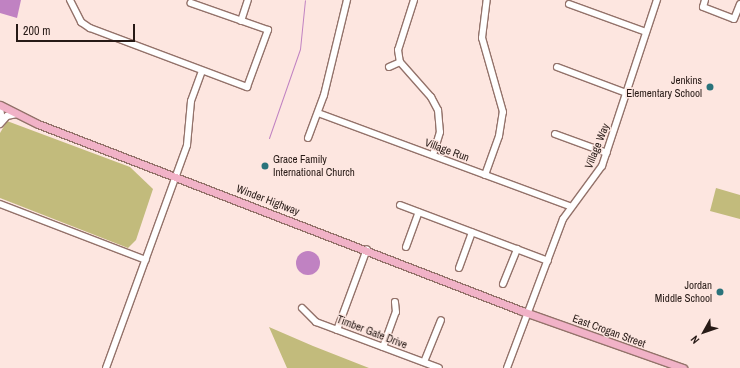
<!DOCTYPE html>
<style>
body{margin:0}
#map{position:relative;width:740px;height:368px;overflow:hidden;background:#fde6e0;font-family:"Archivo Narrow",sans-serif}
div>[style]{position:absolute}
.green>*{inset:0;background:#c2bb7c}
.water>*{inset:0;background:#c082c2}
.round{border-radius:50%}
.stream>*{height:1px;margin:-0.5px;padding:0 0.5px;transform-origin:0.5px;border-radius:0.5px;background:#c082c2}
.roads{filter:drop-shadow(1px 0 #93726a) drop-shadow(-1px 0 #93726a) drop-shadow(0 1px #93726a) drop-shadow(0 -1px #93726a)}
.minor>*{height:6px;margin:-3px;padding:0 3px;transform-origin:3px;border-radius:3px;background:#fff}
.major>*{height:7px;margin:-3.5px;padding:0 3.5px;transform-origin:3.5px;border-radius:3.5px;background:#f1b2c7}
.dots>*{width:11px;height:11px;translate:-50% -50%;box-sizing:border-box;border:2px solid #fde6e0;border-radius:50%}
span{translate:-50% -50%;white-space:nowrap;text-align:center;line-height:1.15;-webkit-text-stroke:3px #fde6e0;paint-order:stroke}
.poi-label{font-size:11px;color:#271a16}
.right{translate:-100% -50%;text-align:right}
.left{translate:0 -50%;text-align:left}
.street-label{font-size:11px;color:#271a16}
.north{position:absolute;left:684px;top:312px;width:40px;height:40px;-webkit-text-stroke:3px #fde6e0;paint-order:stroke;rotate:230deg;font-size:11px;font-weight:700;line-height:16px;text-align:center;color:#271a16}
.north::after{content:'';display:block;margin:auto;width:14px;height:18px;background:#271a16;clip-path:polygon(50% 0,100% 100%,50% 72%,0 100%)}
.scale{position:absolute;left:16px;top:24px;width:119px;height:18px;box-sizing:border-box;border:2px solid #271a16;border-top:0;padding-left:5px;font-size:12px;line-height:14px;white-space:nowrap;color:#271a16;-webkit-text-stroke:3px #fde6e0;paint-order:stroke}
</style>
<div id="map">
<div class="green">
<i style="clip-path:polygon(7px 121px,130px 167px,153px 189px,136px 240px,128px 248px,0 198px,0 133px)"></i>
<i style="clip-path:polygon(716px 188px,740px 195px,740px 219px,710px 211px)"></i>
<i style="clip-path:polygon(269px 327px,313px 346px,369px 368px,287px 368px)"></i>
</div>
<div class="water">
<i style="clip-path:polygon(0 0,21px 0,17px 18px,0 13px)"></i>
<i class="round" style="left:296px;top:251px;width:24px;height:24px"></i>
</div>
<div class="stream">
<i style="left:269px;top:138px;width:94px;rotate:-70.8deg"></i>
<i style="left:300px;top:49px;width:49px;rotate:-84.2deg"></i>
</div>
<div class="roads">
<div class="minor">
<i style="left:70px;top:0;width:25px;rotate:63deg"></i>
<i style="left:81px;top:22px;width:11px;rotate:34deg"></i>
<i style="left:90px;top:28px;width:168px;rotate:20.6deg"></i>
<i style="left:247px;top:87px;width:61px;rotate:-69.8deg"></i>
<i style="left:268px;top:30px;width:82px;rotate:-160.7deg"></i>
<i style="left:414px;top:0;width:52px;rotate:107.7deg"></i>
<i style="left:398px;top:50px;width:12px;rotate:81deg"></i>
<i style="left:400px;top:62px;width:47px;rotate:48.5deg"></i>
<i style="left:431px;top:97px;width:15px;rotate:62deg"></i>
<i style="left:438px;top:110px;width:22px;rotate:85deg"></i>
<i style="left:440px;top:132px;width:24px;rotate:107deg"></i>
<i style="left:705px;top:0;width:7px;rotate:106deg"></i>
<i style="left:703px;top:7px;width:33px;rotate:21deg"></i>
<i style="left:734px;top:19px;width:16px;rotate:-68deg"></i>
<i style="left:569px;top:4px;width:82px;rotate:20deg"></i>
<i style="left:241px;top:21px;width:22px;rotate:-72deg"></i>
<i style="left:389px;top:67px;width:12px;rotate:-24deg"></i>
<i style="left:557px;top:67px;width:74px;rotate:20.6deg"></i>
<i style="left:0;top:108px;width:12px;rotate:81deg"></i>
<i style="left:318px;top:113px;width:268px;rotate:20.3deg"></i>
<i style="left:0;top:124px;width:11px;rotate:-49deg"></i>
<i style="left:7px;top:116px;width:10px;rotate:-11deg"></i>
<i style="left:555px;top:134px;width:55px;rotate:20.1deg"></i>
<i style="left:308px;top:138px;width:46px;rotate:-69.6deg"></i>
<i style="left:324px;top:95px;width:98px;rotate:-76.4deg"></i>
<i style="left:485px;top:175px;width:41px;rotate:-70.3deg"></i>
<i style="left:499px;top:136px;width:24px;rotate:-81deg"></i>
<i style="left:503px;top:112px;width:77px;rotate:-105.8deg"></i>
<i style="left:482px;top:38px;width:38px;rotate:-83deg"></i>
<i style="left:0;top:204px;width:156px;rotate:21deg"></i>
<i style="left:400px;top:205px;width:158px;rotate:20.7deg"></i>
<i style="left:406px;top:247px;width:37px;rotate:-70deg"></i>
<i style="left:459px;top:268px;width:38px;rotate:-70deg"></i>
<i style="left:503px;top:284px;width:38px;rotate:-68deg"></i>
<i style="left:302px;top:308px;width:20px;rotate:45deg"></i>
<i style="left:316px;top:322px;width:131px;rotate:20.5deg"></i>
<i style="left:337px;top:330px;width:86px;rotate:-69.7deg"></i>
<i style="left:383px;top:347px;width:37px;rotate:-70deg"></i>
<i style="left:396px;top:312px;width:10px;rotate:-96deg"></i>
<i style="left:424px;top:362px;width:45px;rotate:-68deg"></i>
<i style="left:106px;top:368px;width:237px;rotate:-70deg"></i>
<i style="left:187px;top:145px;width:44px;rotate:-84.8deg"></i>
<i style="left:191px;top:101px;width:32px;rotate:-70deg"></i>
<i style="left:507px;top:368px;width:159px;rotate:-69.4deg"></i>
<i style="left:563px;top:219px;width:66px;rotate:-53.7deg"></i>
<i style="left:602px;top:166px;width:175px;rotate:-71.7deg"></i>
</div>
<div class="major">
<i style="left:0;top:105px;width:42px;rotate:26.6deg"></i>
<i style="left:38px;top:124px;width:519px;rotate:21.12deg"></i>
<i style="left:522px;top:311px;width:171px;rotate:19.5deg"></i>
</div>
</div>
<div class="dots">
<i style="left:710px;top:87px;background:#2a737b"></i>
<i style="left:265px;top:166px;background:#2a737b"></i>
<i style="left:720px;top:292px;background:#2a737b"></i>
</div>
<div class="poi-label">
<span class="right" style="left:702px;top:87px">Jenkins<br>Elementary School</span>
<span class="left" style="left:273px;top:166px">Grace Family<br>International Church</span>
<span class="right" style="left:712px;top:292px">Jordan<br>Middle School</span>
</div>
<div class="street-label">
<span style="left:597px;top:146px;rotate:-68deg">Village Way</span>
<span style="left:447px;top:150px;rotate:20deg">Village Run</span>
<span style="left:268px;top:200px;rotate:21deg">Winder Highway</span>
<span style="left:609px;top:331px;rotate:20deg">East Crogan Street</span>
<span style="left:372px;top:332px;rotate:21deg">Timber Gate Drive</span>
</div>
<div class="north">N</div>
<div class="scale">200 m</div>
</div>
